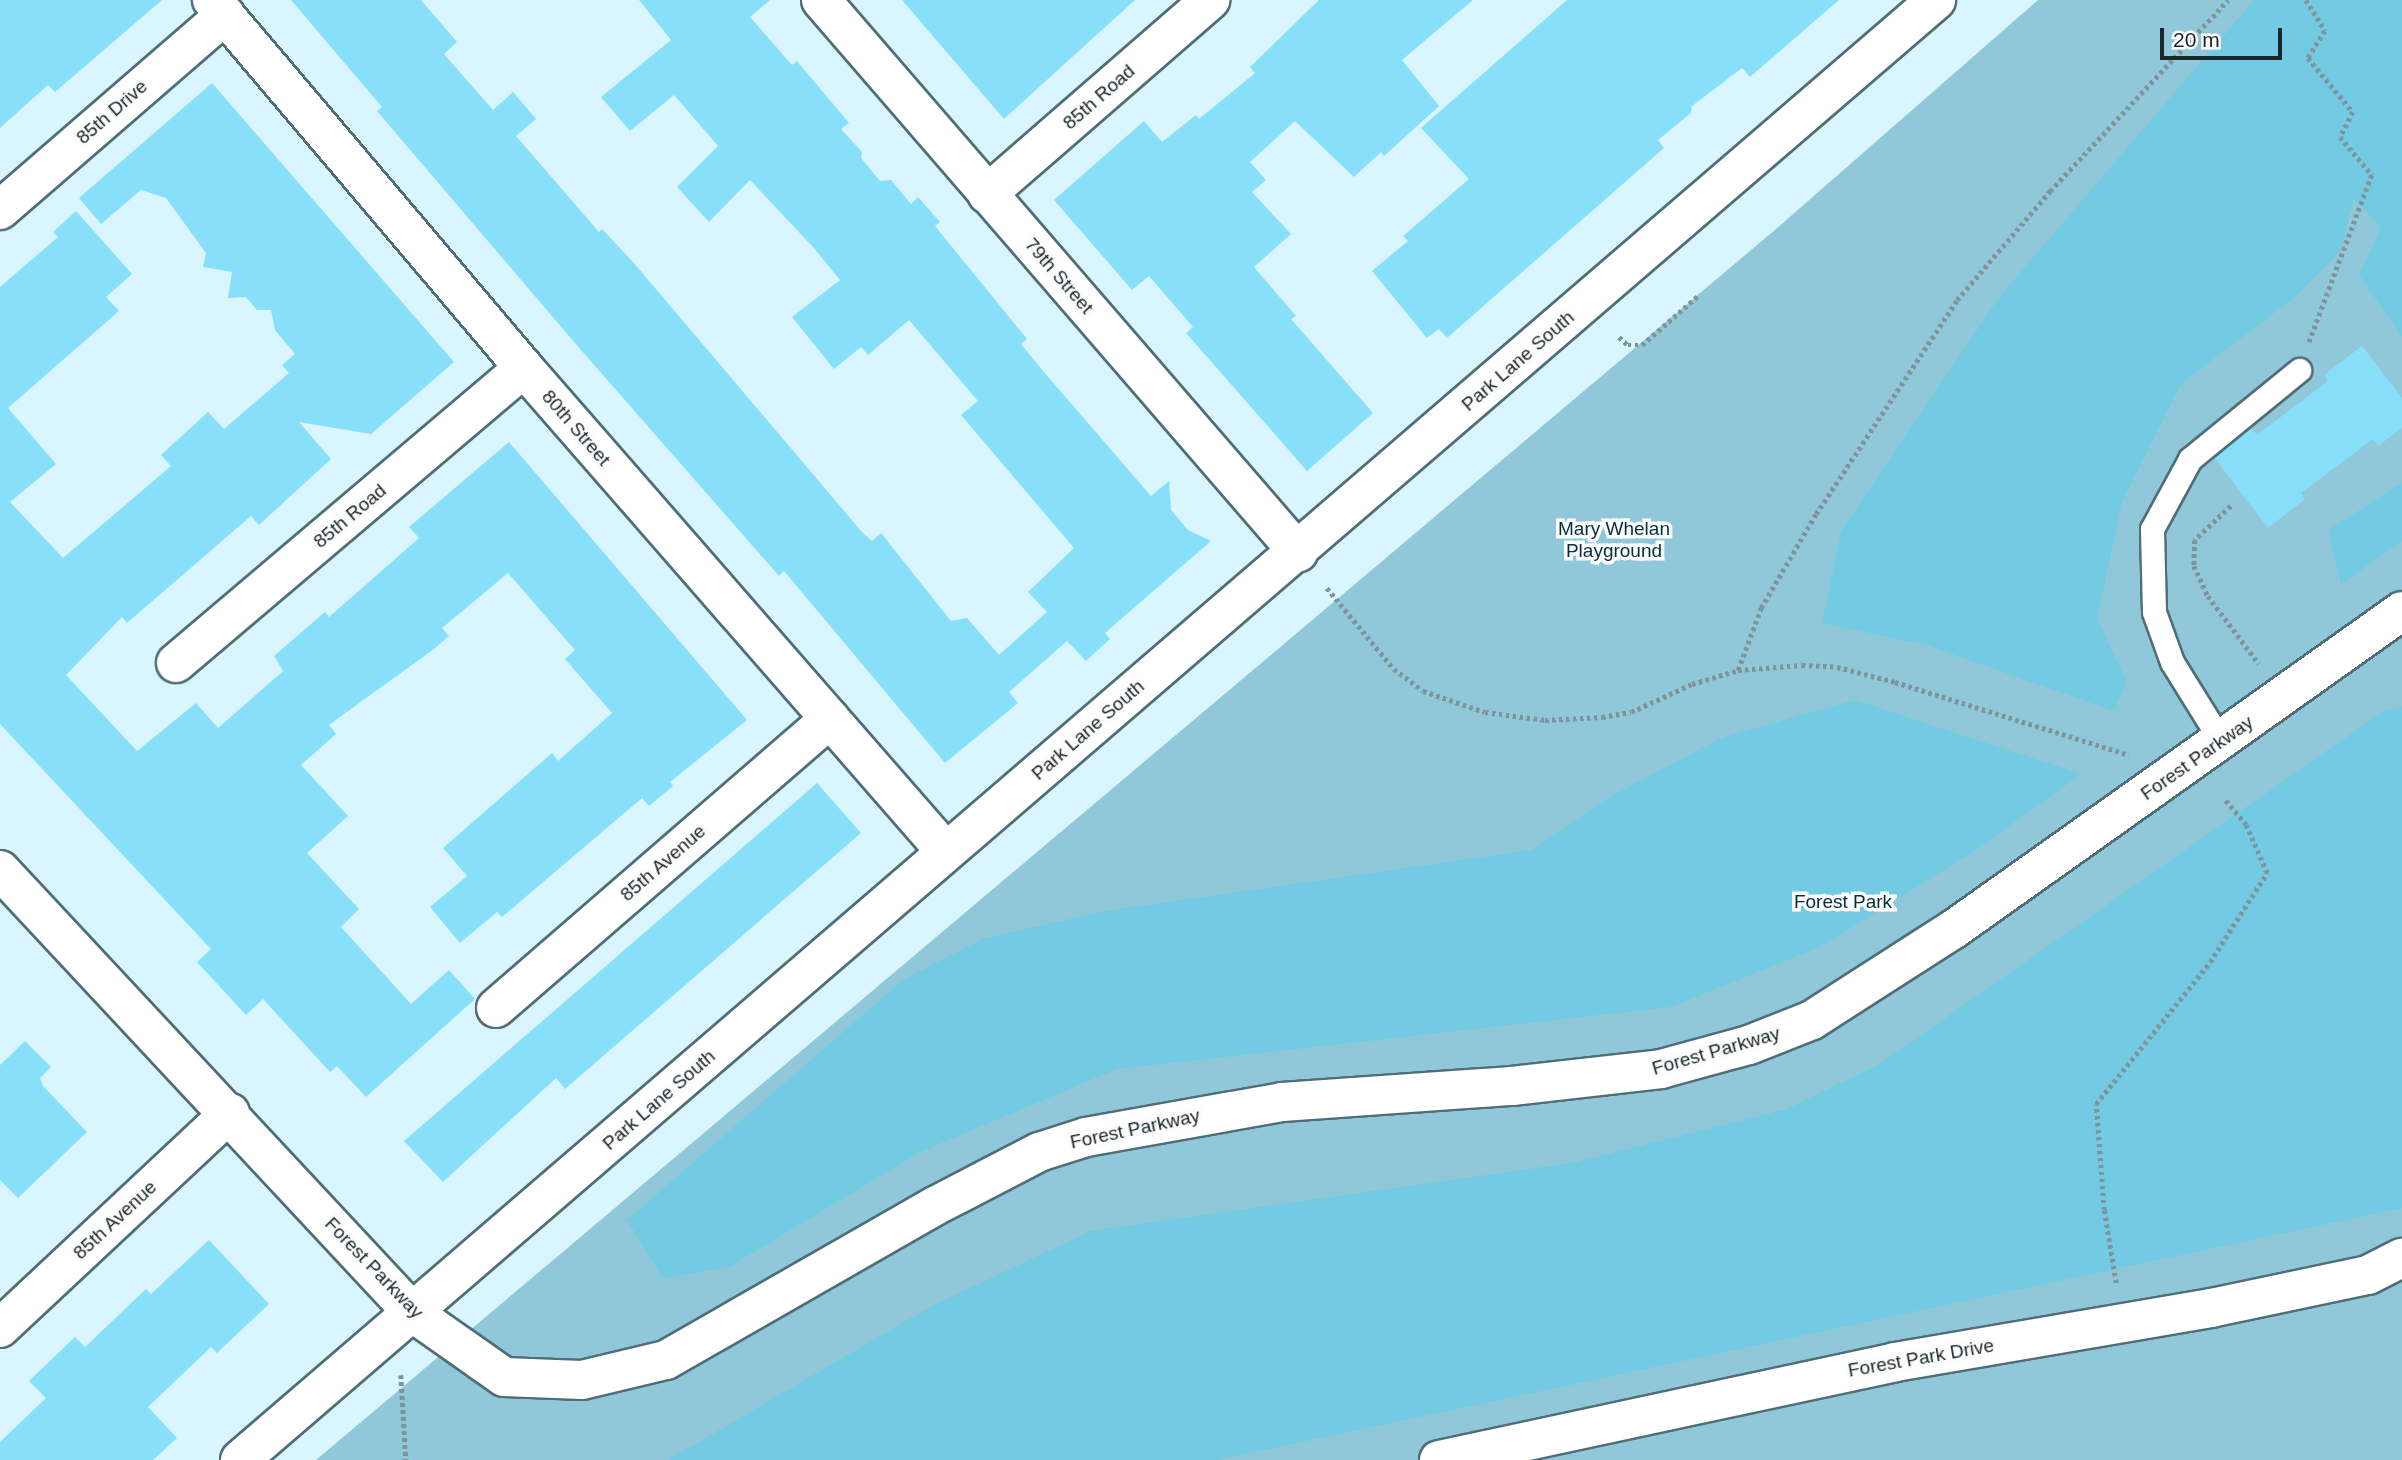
<!DOCTYPE html>
<style>
body{margin:0}
#map{position:relative;width:2402px;height:1460px;overflow:hidden;background:#d9f5fe;font-family:Arial,sans-serif}
div>[style]{position:absolute}
.green>*{inset:0;background:#91c8d9}
.forest>*{inset:0;background:#73cae3}
.building>*{inset:0;background:#88dff9}
.path>*{height:4.5px;margin-top:-2.25px;transform-origin:0;background:repeating-linear-gradient(90deg,#7e939a 0 3.5px,transparent 0 7px)}
.roads{filter:drop-shadow(2px 0 #4f6e78) drop-shadow(-2px 0 #4f6e78) drop-shadow(0 2px #4f6e78) drop-shadow(0 -2px #4f6e78)}
.lane>*{height:23px;margin:-11.5px;padding:0 11.5px;transform-origin:11.5px;border-radius:11.5px;background:#fff}
.street>*{height:38px;margin:-19px;padding:0 19px;transform-origin:19px;border-radius:19px;background:#fff}
.secondary>*{height:38px;margin:-19px;padding:0 19px;transform-origin:19px;border-radius:19px;background:#fff}
span{translate:-50% -50%;white-space:nowrap;text-align:center;line-height:1.15;-webkit-text-stroke:7px #fcfcfc;paint-order:stroke}
.street-label{font-size:19px;color:#19262a}
.park-label{font-size:19px;color:#042f3a}
.scale{position:absolute;left:2160px;top:28px;width:122px;height:32px;box-sizing:border-box;border:4px solid #19262a;border-top:0;padding-left:9px;font-size:21px;line-height:24px;white-space:nowrap;color:#19262a;-webkit-text-stroke:5px #fcfcfc;paint-order:stroke}
</style>
<div id="map">
<div class="green">
<i style="clip-path:polygon(2038px 0,2402px 0,2402px 1460px,316px 1460px,1776px 229px)"></i>
</div>
<div class="forest">
<i style="clip-path:polygon(2254px 0,2402px 0,2402px 337px,2359px 275px,2381px 227px,2354px 199px,2340px 251px,2296px 296px,2181px 384px,2122px 502px,2097px 619px,2127px 682px,2114px 711px,1926px 645px,1822px 623px,1841px 531px,2000px 296px)"></i>
<i style="clip-path:polygon(2402px 483px,2402px 541px,2341px 584px,2328px 530px)"></i>
<i style="clip-path:polygon(1855px 700px,2081px 774px,1973px 852px,1820px 947px,1671px 1007px,1117px 1069px,920px 1152px,731px 1266px,663px 1279px,627px 1220px,904px 979px,985px 938px,1106px 911px,1532px 850px,1608px 798px,1721px 738px)"></i>
<i style="clip-path:polygon(2402px 707px,2402px 1208px,1217px 1460px,668px 1460px,930px 1307px,1090px 1231px,1572px 1163px,1787px 1109px,1881px 1063px,2382px 712px)"></i>
</div>
<div class="building">
<i style="clip-path:polygon(0 0,162px 0,55px 92px,48px 85px,0 128px)"></i>
<i style="clip-path:polygon(291px 0,421px 0,457px 42px,444px 54px,493px 110px,513px 92px,536px 119px,516px 136px,599px 232px,602px 229px,633px 262px,862px 532px,872px 541px,881px 533px,951px 621px,967px 618px,999px 655px,1047px 612px,1028px 592px,1074px 548px,961px 415px,978px 401px,909px 320px,868px 355px,861px 347px,834px 369px,792px 317px,840px 280px,813px 247px,750px 180px,709px 222px,677px 187px,718px 146px,674px 95px,630px 131px,601px 97px,671px 40px,639px 0,770px 0,750px 17px,792px 65px,797px 61px,849px 123px,841px 129px,862px 152px,861px 158px,880px 181px,891px 180px,911px 204px,918px 197px,940px 222px,935px 226px,1027px 339px,1021px 344px,1043px 371px,1151px 496px,1169px 481px,1171px 510px,1188px 530px,1211px 541px,1105px 633px,1110px 639px,1086px 661px,1067px 641px,1009px 692px,1018px 703px,945px 763px,784px 571px,779px 576px,574px 342px,377px 111px,382px 107px)"></i>
<i style="clip-path:polygon(902px 0,1135px 0,1004px 119px)"></i>
<i style="clip-path:polygon(1319px 0,1473px 0,1402px 60px,1439px 106px,1384px 156px,1381px 152px,1354px 177px,1295px 121px,1250px 162px,1266px 180px,1252px 192px,1291px 234px,1254px 267px,1296px 316px,1291px 319px,1373px 413px,1307px 471px,1186px 333px,1193px 327px,1149px 276px,1132px 290px,1054px 200px,1144px 121px,1162px 142px,1196px 115px,1199px 119px,1255px 73px,1250px 67px)"></i>
<i style="clip-path:polygon(1567px 0,1839px 0,1750px 77px,1742px 68px,1692px 106px,1691px 113px,1658px 140px,1664px 148px,1447px 338px,1439px 329px,1427px 338px,1372px 271px,1408px 241px,1403px 236px,1469px 179px,1421px 128px)"></i>
<i style="clip-path:polygon(212px 83px,454px 362px,371px 434px,299px 422px,331px 459px,259px 525px,251px 516px,127px 623px,122px 617px,66px 675px,137px 751px,196px 703px,218px 728px,283px 671px,274px 656px,325px 612px,329px 617px,419px 538px,409px 527px,509px 442px,747px 720px,670px 782px,673px 786px,649px 806px,642px 798px,502px 917px,497px 912px,460px 943px,430px 907px,467px 876px,443px 848px,552px 753px,558px 761px,612px 713px,565px 659px,575px 650px,508px 573px,442px 628px,449px 636px,434px 649px,329px 725px,336px 734px,301px 765px,348px 816px,307px 853px,359px 909px,341px 927px,411px 1004px,449px 970px,475px 999px,366px 1097px,337px 1066px,330px 1072px,263px 999px,246px 1015px,197px 962px,211px 949px,0 724px,0 287px,58px 237px,53px 232px,76px 211px,132px 274px,106px 297px,119px 311px,8px 408px,56px 464px,10px 502px,63px 558px,171px 466px,161px 455px,208px 412px,224px 429px,289px 373px,282px 365px,295px 354px,275px 330px,271px 310px,257px 310px,246px 297px,228px 298px,232px 272px,203px 267px,206px 253px,166px 198px,141px 190px,101px 224px,79px 198px)"></i>
<i style="clip-path:polygon(2362px 346px,2402px 398px,2402px 428px,2378px 446px,2373px 439px,2301px 493px,2305px 499px,2268px 528px,2214px 457px,2251px 428px,2257px 435px,2328px 381px,2324px 375px)"></i>
<i style="clip-path:polygon(817px 783px,861px 833px,565px 1089px,556px 1078px,443px 1182px,404px 1141px)"></i>
<i style="clip-path:polygon(25px 1041px,51px 1067px,40px 1078px,43px 1086px,87px 1132px,18px 1198px,0 1180px,0 1065px)"></i>
<i style="clip-path:polygon(209px 1240px,269px 1304px,217px 1353px,211px 1347px,148px 1407px,177px 1438px,153px 1460px,0 1460px,0 1442px,46px 1398px,29px 1381px,75px 1337px,85px 1347px,146px 1289px,151px 1294px)"></i>
</div>
<div class="path">
<i style="left:2306px;top:0;width:36px;rotate:58deg"></i>
<i style="left:2325px;top:31px;width:32px;rotate:122deg"></i>
<i style="left:2308px;top:58px;width:70px;rotate:50.2deg"></i>
<i style="left:2353px;top:112px;width:28px;rotate:117deg"></i>
<i style="left:2340px;top:137px;width:50px;rotate:49.9deg"></i>
<i style="left:2372px;top:175px;width:179px;rotate:110.6deg"></i>
<i style="left:1619px;top:337px;width:12px;rotate:42deg"></i>
<i style="left:1628px;top:345px;width:14px"></i>
<i style="left:1642px;top:345px;width:77px;rotate:-41.3deg"></i>
<i style="left:2231px;top:506px;width:50px;rotate:136.6deg"></i>
<i style="left:2195px;top:540px;width:26px;rotate:92deg"></i>
<i style="left:2194px;top:566px;width:33px;rotate:65deg"></i>
<i style="left:2208px;top:596px;width:85px;rotate:53.1deg"></i>
<i style="left:1327px;top:588px;width:105px;rotate:50.4deg"></i>
<i style="left:1394px;top:669px;width:36px;rotate:37deg"></i>
<i style="left:1423px;top:691px;width:65px;rotate:18.7deg"></i>
<i style="left:1485px;top:712px;width:61px;rotate:7.6deg"></i>
<i style="left:1545px;top:720px;width:57px;rotate:-3deg"></i>
<i style="left:1602px;top:717px;width:29px;rotate:-10deg"></i>
<i style="left:1631px;top:712px;width:67px;rotate:-24.7deg"></i>
<i style="left:1692px;top:684px;width:48px;rotate:-16.9deg"></i>
<i style="left:1738px;top:670px;width:64px;rotate:-4.5deg"></i>
<i style="left:1802px;top:665px;width:35px;rotate:3deg"></i>
<i style="left:1837px;top:667px;width:60px;rotate:14.5deg"></i>
<i style="left:1895px;top:682px;width:245px;rotate:17.3deg"></i>
<i style="left:1738px;top:670px;width:66px;rotate:-69.6deg"></i>
<i style="left:1761px;top:608px;width:109px;rotate:-59.7deg"></i>
<i style="left:1816px;top:514px;width:256px;rotate:-56.6deg"></i>
<i style="left:1957px;top:300px;width:143px;rotate:-49.5deg"></i>
<i style="left:2050px;top:191px;width:261px;rotate:-47deg"></i>
<i style="left:2116px;top:1283px;width:74px;rotate:-99.3deg"></i>
<i style="left:2104px;top:1210px;width:106px;rotate:-94.3deg"></i>
<i style="left:2096px;top:1104px;width:182px;rotate:-51.2deg"></i>
<i style="left:2210px;top:962px;width:106px;rotate:-57.4deg"></i>
<i style="left:2267px;top:873px;width:52px;rotate:-113.6deg"></i>
<i style="left:2246px;top:825px;width:33px;rotate:-130deg"></i>
<i style="left:401px;top:1375px;width:85px;rotate:86.6deg"></i>
</div>
<div class="roads">
<div class="lane">
<i style="left:2221px;top:741px;width:93px;rotate:-121.8deg"></i>
<i style="left:2172px;top:662px;width:53px;rotate:-109.8deg"></i>
<i style="left:2154px;top:612px;width:83px;rotate:-91.4deg"></i>
<i style="left:2152px;top:529px;width:80px;rotate:-61.5deg"></i>
<i style="left:2190px;top:459px;width:141px;rotate:-39.2deg"></i>
</div>
<div class="street">
<i style="left:212px;top:0;width:482px;rotate:49.7deg"></i>
<i style="left:524px;top:368px;width:642px;rotate:48.91deg"></i>
<i style="left:821px;top:0;width:730px;rotate:49.17deg"></i>
<i style="left:987px;top:194px;width:296px;rotate:-41deg"></i>
<i style="left:0;top:210px;width:298px;rotate:-40.9deg"></i>
<i style="left:176px;top:663px;width:456px;rotate:-40.3deg"></i>
<i style="left:0;top:870px;width:606px;rotate:47.01deg"></i>
<i style="left:496px;top:1008px;width:442px;rotate:-40.9deg"></i>
<i style="left:0;top:1328px;width:315px;rotate:-43.1deg"></i>
<i style="left:240px;top:1460px;width:2238px;rotate:-40.72deg"></i>
<i style="left:1439px;top:1460px;width:466px;rotate:-12.1deg"></i>
<i style="left:1895px;top:1362px;width:321px;rotate:-9.7deg"></i>
<i style="left:2211px;top:1308px;width:160px;rotate:-11.9deg"></i>
<i style="left:2368px;top:1275px;width:38px;rotate:-27deg"></i>
</div>
<div class="secondary">
<i style="left:413px;top:1313px;width:111px;rotate:35.1deg"></i>
<i style="left:504px;top:1377px;width:78px;rotate:2.2deg"></i>
<i style="left:582px;top:1380px;width:86px;rotate:-13.4deg"></i>
<i style="left:666px;top:1360px;width:310px;rotate:-29.8deg"></i>
<i style="left:935px;top:1206px;width:117px;rotate:-27.4deg"></i>
<i style="left:1039px;top:1152px;width:49px;rotate:-17.7deg"></i>
<i style="left:1086px;top:1137px;width:199px;rotate:-10.1deg"></i>
<i style="left:1282px;top:1102px;width:231px;rotate:-4deg"></i>
<i style="left:1512px;top:1086px;width:150px;rotate:-6.5deg"></i>
<i style="left:1661px;top:1069px;width:91px;rotate:-15.3deg"></i>
<i style="left:1749px;top:1045px;width:68px;rotate:-21.6deg"></i>
<i style="left:1812px;top:1020px;width:169px;rotate:-32.7deg"></i>
<i style="left:1954px;top:929px;width:549px;rotate:-35.37deg"></i>
</div>
</div>
<div class="street-label">
<span style="left:1099px;top:97px;rotate:-41deg">85th Road</span>
<span style="left:112px;top:112px;rotate:-41deg">85th Drive</span>
<span style="left:1059px;top:276px;rotate:49deg">79th Street</span>
<span style="left:1518px;top:361px;rotate:-41deg">Park Lane South</span>
<span style="left:576px;top:428px;rotate:49deg">80th Street</span>
<span style="left:350px;top:516px;rotate:-40deg">85th Road</span>
<span style="left:1088px;top:730px;rotate:-41deg">Park Lane South</span>
<span style="left:2197px;top:758px;rotate:-35deg">Forest Parkway</span>
<span style="left:663px;top:863px;rotate:-41deg">85th Avenue</span>
<span style="left:1716px;top:1051px;rotate:-16deg">Forest Parkway</span>
<span style="left:659px;top:1100px;rotate:-41deg">Park Lane South</span>
<span style="left:1135px;top:1129px;rotate:-12deg">Forest Parkway</span>
<span style="left:115px;top:1220px;rotate:-43deg">85th Avenue</span>
<span style="left:374px;top:1268px;rotate:46deg">Forest Parkway</span>
<span style="left:1921px;top:1358px;rotate:-10deg">Forest Park Drive</span>
</div>
<div class="park-label">
<span style="left:1614px;top:540px">Mary Whelan<br>Playground</span>
<span style="left:1843px;top:902px">Forest Park</span>
</div>
<div class="scale">20 m</div>
</div>
